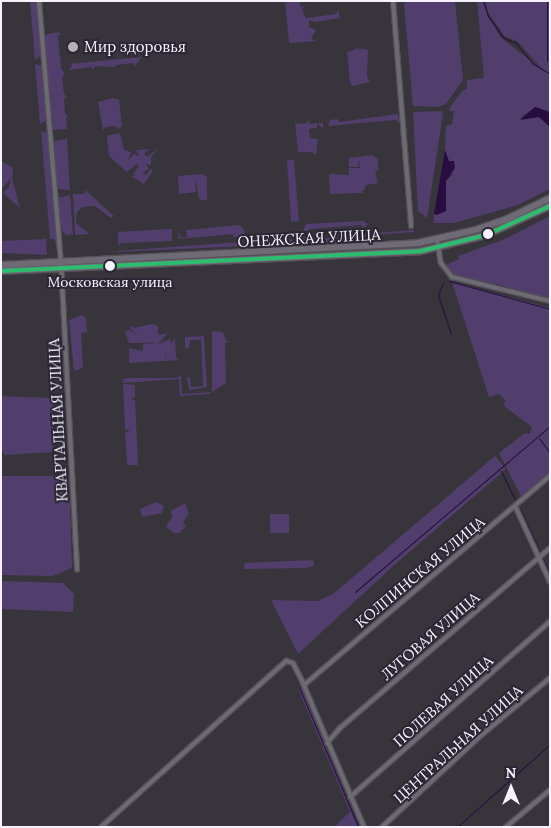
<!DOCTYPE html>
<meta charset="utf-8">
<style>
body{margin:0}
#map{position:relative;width:551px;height:828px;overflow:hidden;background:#37343c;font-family:Lora,serif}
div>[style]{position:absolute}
.green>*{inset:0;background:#523e6c}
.water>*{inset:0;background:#280d41}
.stream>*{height:1px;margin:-0.5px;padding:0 0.5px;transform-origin:0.5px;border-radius:0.5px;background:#280d41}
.roads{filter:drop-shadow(1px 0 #525056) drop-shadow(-1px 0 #525056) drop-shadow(0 1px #525056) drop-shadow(0 -1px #525056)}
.street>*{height:4px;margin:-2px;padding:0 2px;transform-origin:2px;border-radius:2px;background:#6e6a73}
.primary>*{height:6px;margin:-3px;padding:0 3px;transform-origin:3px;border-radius:3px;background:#6f6b76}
.bus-1>*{height:4px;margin:-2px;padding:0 2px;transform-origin:2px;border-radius:2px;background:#2cbe6e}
.dots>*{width:14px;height:14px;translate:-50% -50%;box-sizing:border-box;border:2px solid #2c2635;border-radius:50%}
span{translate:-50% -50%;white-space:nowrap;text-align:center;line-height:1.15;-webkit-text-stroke:4px #2c2635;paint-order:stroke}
.bus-label{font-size:14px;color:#f7f3fd}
.poi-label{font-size:15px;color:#f7f3fd}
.left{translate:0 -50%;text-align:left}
.street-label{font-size:15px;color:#f7f3fd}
.frame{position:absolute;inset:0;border:2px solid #f7f3fd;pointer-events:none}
.north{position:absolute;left:486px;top:763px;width:50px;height:50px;-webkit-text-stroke:4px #2c2635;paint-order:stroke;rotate:0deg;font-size:14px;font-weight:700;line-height:20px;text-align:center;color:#f7f3fd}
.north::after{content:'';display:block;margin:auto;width:18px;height:22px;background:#f7f3fd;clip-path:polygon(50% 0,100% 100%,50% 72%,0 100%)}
</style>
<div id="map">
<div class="green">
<i style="clip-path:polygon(30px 1px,37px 1px,41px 55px,35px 60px)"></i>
<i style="clip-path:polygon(285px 1px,299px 1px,301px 8px,306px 4px,302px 10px,306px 18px,336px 14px,338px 10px,340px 18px,315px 22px,309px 20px,309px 27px,316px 30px,311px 39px,316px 41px,289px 43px)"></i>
<i style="clip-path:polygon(408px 1px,455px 1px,463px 80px,446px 104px,438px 107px,413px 106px,404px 4px)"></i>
<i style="clip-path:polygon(477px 1px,483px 1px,488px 16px,500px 37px,545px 72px,517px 41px,504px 36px,488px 12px,486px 1px,550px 1px,550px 112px,535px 107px,520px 118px,539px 117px,550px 127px,550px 189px,518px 205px,454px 223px,434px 223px,434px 214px,437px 215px,446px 181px,452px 175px,445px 150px,446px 126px,452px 124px,454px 111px,450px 111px,450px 107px,462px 91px,467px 89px,467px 80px,484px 78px)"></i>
<i style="clip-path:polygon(58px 32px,61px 34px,58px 36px,61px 68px,65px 74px,62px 77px,64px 94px,67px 97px,64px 98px,65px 114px,68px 116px,66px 118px,67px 129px,53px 130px,44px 35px)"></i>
<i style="clip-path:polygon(359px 48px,360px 52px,361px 48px,368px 50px,367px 76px,370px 82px,353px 86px,350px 83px,347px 52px)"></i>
<i style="clip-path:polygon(142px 57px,135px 66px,133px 63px,116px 65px,114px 67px,95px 66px,93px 70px,91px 67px,69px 70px,72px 65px,68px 64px)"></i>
<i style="clip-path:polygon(35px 64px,42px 66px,47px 120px,40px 124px)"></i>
<i style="clip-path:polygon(113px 98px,119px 100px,122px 126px,118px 129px,115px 126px,106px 127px,103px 130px,98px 102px)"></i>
<i style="clip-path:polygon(441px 111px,443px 114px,427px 218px,418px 211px,413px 112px)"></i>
<i style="clip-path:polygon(398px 114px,399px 123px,395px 120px,328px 126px,330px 120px,338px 119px,339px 122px)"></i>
<i style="clip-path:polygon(308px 120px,310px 124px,323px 123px,323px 128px,317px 124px,317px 128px,309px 129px,310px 138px,318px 139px,316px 155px,312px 152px,298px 152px,295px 121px,297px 124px,307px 123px)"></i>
<i style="clip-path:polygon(41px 131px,48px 133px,58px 251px,54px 239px,50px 239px)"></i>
<i style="clip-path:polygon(120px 133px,124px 150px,131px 152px,128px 160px,134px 154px,139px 156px,136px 150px,149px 149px,144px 154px,147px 157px,158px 148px,151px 157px,151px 165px,145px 164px,149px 168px,143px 173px,146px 175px,151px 168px,152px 172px,144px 184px,131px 176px,136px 175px,133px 174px,139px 166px,136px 164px,127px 172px,109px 156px,107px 136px)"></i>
<i style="clip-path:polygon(67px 139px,70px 190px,57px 189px,54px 141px)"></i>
<i style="clip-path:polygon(372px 155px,378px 159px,378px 170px,375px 172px,378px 183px,366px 185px,362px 193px,330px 194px,329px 174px,349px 175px,349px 168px,360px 168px,359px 160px,358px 167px,349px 167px,349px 158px)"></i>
<i style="clip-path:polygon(287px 160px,294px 160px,299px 221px,291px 222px)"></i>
<i style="clip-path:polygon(1px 161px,13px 168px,12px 178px,20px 208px,3px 193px,9px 187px,11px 178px,1px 190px)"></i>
<i style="clip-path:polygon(202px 174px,207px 177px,207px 201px,199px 199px,195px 176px,196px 192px,179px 194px,178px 176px)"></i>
<i style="clip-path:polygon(85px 190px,114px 216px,111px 218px,95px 206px,83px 207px,77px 212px,76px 223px,89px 234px,75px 235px,73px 194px,84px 194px)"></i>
<i style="clip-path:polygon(70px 195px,73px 234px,66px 235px,61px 228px,58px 198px)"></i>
<i style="clip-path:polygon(550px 216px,550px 300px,451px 275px,444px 266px,459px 259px,458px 256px,505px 239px)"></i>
<i style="clip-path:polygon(363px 221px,368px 224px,364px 228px,360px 225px,311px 229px,307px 232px,303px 230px,306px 224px)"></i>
<i style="clip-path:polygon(240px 225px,245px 232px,242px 237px,233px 237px,233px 234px,179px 239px,178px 230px,181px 238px,187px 237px,186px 230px)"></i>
<i style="clip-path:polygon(172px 229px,172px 241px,121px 243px,118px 246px,118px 232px)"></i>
<i style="clip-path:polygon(413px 230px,415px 232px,370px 235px,351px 241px,250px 246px,253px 241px,262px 244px,289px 242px,291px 239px,361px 237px,364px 234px)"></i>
<i style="clip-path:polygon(46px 239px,47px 255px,1px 253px,1px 241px)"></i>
<i style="clip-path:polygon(241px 242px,245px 246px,116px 252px,117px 251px)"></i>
<i style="clip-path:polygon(452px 282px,550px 308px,550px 474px,522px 498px,499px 453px,525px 433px,530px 434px,532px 427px,504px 406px,505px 400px,499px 394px,489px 397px)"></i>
<i style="clip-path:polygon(82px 315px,86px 318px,87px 332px,81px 333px,83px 368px,74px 371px,69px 320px)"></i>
<i style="clip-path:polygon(152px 324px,158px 326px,158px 335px,168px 333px,158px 344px,170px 339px,171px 344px,175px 338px,176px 358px,179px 360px,166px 361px,165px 353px,165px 361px,129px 363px,129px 348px,143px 351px,143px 344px,155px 343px,149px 342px,157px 337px,148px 343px,129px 343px,125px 332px,129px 330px,139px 336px,130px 329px,132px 325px,134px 328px)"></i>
<i style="clip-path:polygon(212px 331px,223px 332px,226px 341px,230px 342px,225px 343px,226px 383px,209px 394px,180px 396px,179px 379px,123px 383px,123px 379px,129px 378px,178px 378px,181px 374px,182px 394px,212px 392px)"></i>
<i style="clip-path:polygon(204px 336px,207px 387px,189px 390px,187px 377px,190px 377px,191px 387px,203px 386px,201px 340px,190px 340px,189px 348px,185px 348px,185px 337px)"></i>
<i style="clip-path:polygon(123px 384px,135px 385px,135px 397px,131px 400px,135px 400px,138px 465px,127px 465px,125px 433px,130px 431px,125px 429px)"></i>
<i style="clip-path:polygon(1px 396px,50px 398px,53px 404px,53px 452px,5px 455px,1px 449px)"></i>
<i style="clip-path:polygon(495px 456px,506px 469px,392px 567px,298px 654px,271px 600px,318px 601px,333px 594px)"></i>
<i style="clip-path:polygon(1px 476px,69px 476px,72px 568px,53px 576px,1px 575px)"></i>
<i style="clip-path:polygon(156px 502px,164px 506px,162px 513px,142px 517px,140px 509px)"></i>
<i style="clip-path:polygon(185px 503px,189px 514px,183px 522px,186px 526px,180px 533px,174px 533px,166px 527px,172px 517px,171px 511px)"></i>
<i style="clip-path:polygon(270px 514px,289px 514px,289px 533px,270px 533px)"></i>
<i style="clip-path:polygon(313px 560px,314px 566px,306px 568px,244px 569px,245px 563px)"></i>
<i style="clip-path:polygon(1px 581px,63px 583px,74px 594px,73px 612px,1px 609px)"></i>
<i style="clip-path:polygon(301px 687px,359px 827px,334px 827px,350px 812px,298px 688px)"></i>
</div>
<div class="water">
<i style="clip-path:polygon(535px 107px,550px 112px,550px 127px,539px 117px,520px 120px)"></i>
<i style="clip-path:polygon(445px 150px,449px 161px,454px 161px,455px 168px,446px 181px,446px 211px,437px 215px,434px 214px)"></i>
</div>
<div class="stream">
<i style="left:483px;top:1px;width:16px;rotate:72deg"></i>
<i style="left:488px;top:16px;width:27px;rotate:54deg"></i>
<i style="left:504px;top:38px;width:13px;rotate:23deg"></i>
<i style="left:516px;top:43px;width:26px;rotate:51deg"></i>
<i style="left:532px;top:63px;width:21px;rotate:31deg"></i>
<i style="left:547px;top:1px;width:60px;rotate:90deg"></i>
<i style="left:449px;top:281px;width:105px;rotate:15.5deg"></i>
<i style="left:443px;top:283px;width:13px;rotate:113deg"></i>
<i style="left:438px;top:295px;width:41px;rotate:71.6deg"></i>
<i style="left:495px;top:284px;width:52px;rotate:15.6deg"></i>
<i style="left:539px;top:438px;width:19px;rotate:54deg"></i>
<i style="left:501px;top:471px;width:34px;rotate:64deg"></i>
<i style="left:520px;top:509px;width:47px;rotate:65.1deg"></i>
<i style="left:543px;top:559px;width:17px;rotate:65deg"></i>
<i style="left:355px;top:592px;width:256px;rotate:-40.4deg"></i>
<i style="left:299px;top:687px;width:152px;rotate:67.1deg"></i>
<i style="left:330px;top:734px;width:270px;rotate:-40.9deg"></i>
<i style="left:457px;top:827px;width:125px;rotate:-41.7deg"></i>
</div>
<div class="roads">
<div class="street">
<i style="left:39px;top:1px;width:262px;rotate:85.2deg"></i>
<i style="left:61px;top:262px;width:308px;rotate:87deg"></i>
<i style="left:393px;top:1px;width:226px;rotate:85.4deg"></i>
<i style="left:437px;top:239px;width:24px;rotate:81deg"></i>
<i style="left:441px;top:263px;width:18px;rotate:52deg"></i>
<i style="left:452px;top:277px;width:101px;rotate:13.8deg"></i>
<i style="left:516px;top:508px;width:81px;rotate:65.3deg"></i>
<i style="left:304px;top:685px;width:323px;rotate:-40.4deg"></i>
<i style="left:327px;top:743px;width:20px;rotate:-49deg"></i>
<i style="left:340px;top:728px;width:277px;rotate:-40.6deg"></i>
<i style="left:350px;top:797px;width:266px;rotate:-41.3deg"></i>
<i style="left:101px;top:827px;width:249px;rotate:-41.9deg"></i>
<i style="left:286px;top:661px;width:7px;rotate:16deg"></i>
<i style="left:293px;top:663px;width:20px;rotate:63deg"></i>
<i style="left:302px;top:681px;width:159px;rotate:67deg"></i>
<i style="left:382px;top:827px;width:131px;rotate:-42.8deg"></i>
<i style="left:478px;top:738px;width:94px;rotate:-39.8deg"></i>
<i style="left:506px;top:827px;width:57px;rotate:-40.1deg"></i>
</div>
<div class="primary">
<i style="left:1px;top:265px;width:418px;rotate:-3deg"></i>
<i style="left:418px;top:243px;width:58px;rotate:-12.8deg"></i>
<i style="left:475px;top:230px;width:36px;rotate:-19deg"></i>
<i style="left:509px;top:218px;width:46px;rotate:-26deg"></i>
<i style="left:1px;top:271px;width:420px;rotate:-2.7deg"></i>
<i style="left:421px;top:251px;width:67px;rotate:-13.8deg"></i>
<i style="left:486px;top:235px;width:70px;rotate:-24.4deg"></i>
</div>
</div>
<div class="bus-1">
<i style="left:1px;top:271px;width:420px;rotate:-2.7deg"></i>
<i style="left:421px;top:251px;width:67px;rotate:-13.8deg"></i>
<i style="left:486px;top:235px;width:70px;rotate:-24.4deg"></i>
</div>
<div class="dots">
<i style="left:73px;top:47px;background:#b4b0b9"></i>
<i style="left:488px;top:234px;background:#f7f3fd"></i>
<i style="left:110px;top:266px;background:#f7f3fd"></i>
</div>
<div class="bus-label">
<span style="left:110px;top:282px">Московская улица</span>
</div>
<div class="poi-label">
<span class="left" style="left:84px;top:47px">Мир здоровья</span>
</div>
<div class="street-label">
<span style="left:309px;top:238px;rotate:-3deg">ОНЕЖСКАЯ УЛИЦА</span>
<span style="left:58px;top:420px;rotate:-93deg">КВАРТАЛЬНАЯ УЛИЦА</span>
<span style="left:420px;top:572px;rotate:-40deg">КОЛПИНСКАЯ УЛИЦА</span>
<span style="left:430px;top:636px;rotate:-41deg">ЛУГОВАЯ УЛИЦА</span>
<span style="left:443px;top:701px;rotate:-42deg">ПОЛЕВАЯ УЛИЦА</span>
<span style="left:458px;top:744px;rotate:-42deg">ЦЕНТРАЛЬНАЯ УЛИЦА</span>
</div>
<div class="frame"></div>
<div class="north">N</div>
</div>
